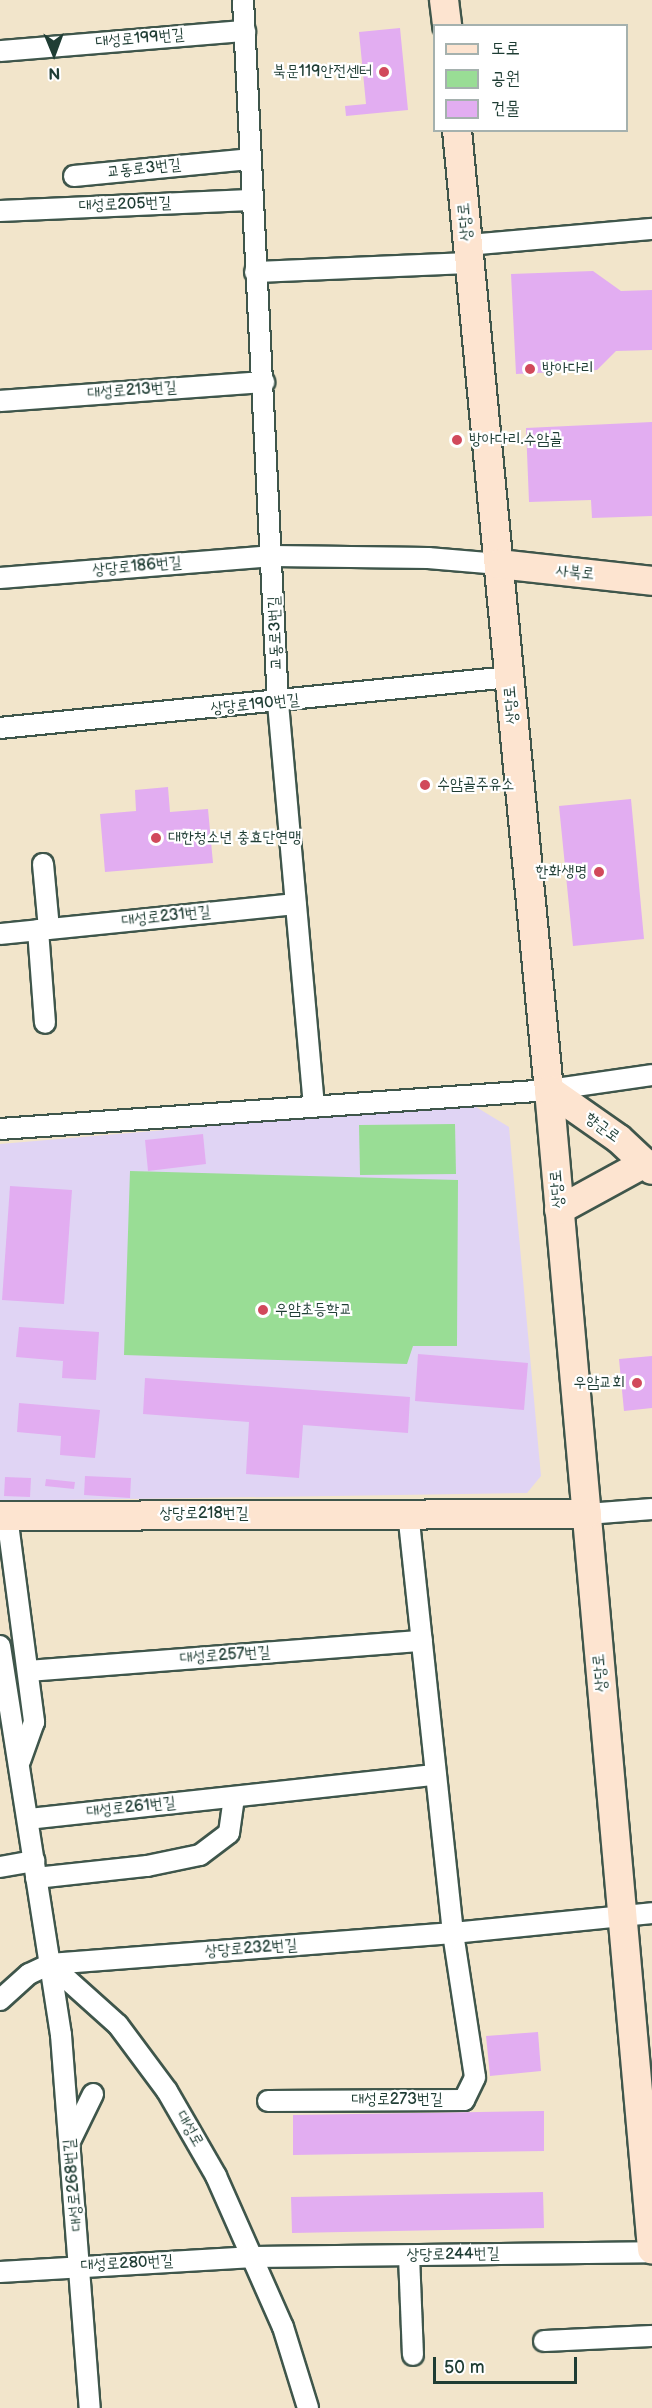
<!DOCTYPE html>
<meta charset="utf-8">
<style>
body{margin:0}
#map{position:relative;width:652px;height:2408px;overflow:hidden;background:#f2e5cb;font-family:"Balsamiq Sans","Poor Story",sans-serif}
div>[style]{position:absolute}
.built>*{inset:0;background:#e0d4f4}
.green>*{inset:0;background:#99dd95}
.building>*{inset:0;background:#e2adf1}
.roads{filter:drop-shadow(2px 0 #3f564b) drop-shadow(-2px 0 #3f564b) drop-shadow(0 2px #3f564b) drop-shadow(0 -2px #3f564b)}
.street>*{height:20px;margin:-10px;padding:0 10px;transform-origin:10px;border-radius:10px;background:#fff}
.secondary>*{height:28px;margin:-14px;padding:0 14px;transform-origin:14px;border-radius:14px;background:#fde4d0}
.dots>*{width:16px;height:16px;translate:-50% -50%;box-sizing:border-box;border:3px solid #fff;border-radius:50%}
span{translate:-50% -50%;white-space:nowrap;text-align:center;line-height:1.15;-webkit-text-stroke:4.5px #fff;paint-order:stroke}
.street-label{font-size:16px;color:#1f3d34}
.poi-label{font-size:16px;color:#1f3d34}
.right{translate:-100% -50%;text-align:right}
.left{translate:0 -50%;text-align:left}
.legend{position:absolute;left:433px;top:24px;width:195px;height:108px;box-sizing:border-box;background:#fff;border:2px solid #a5b1ae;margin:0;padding:8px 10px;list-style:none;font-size:18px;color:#1f3d34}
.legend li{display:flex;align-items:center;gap:12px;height:30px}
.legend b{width:30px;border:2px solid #a5b1ae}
.north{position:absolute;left:24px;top:24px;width:60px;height:60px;-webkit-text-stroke:4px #fff;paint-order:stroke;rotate:179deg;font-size:16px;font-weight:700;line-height:24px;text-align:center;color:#1f3d34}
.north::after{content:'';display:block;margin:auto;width:21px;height:27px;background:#1f3d34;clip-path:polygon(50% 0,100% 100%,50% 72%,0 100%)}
.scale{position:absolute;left:433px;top:2357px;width:144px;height:27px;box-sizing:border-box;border:3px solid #1f3d34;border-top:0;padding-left:8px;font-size:18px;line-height:21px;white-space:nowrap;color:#1f3d34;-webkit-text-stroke:4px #fff;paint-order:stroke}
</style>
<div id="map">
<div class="built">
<i style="clip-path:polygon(463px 1099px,509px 1127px,541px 1476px,527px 1493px,0 1501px,0 1144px,284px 1120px)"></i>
</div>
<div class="green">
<i style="clip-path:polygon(455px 1124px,456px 1174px,360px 1175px,359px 1125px)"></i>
<i style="clip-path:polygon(130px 1171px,458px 1180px,457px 1346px,413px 1346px,407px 1364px,124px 1355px)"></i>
</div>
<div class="building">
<i style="clip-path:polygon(400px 28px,408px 110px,346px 116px,345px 106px,366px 104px,359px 32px)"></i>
<i style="clip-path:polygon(593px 271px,621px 291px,652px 290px,652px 350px,616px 351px,597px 370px,516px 374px,511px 274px)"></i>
<i style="clip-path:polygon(652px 422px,652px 516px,592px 518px,591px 500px,529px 502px,526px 428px)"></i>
<i style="clip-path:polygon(168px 787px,170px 812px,208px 809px,213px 863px,105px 872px,100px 814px,136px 811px,135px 790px)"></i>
<i style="clip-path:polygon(631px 799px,644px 939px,573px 946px,559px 806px)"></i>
<i style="clip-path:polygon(203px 1134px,206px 1164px,148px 1171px,145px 1140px)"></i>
<i style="clip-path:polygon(10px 1186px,72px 1190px,64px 1304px,2px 1300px)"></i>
<i style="clip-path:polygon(19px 1327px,99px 1332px,96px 1380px,62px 1378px,63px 1361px,16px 1357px)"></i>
<i style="clip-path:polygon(418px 1354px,528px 1363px,524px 1410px,415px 1401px)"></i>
<i style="clip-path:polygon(652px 1356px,652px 1408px,624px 1411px,619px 1359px)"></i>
<i style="clip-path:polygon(145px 1378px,410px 1397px,408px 1433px,303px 1425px,299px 1478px,246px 1474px,249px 1422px,143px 1414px)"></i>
<i style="clip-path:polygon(19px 1403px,100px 1410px,95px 1458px,60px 1455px,61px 1436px,17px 1432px)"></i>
<i style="clip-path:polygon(85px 1476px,131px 1478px,130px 1498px,84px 1495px)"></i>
<i style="clip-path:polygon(5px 1477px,31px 1478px,30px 1497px,4px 1496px)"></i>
<i style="clip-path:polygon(46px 1479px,75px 1482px,74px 1489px,45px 1486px)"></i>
<i style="clip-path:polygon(538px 2032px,541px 2071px,490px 2076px,486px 2036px)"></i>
<i style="clip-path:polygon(544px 2111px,544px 2151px,293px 2155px,293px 2115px)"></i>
<i style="clip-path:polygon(543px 2192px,544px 2228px,292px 2233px,291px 2197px)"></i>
</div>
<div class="roads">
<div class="street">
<i style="left:243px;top:0;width:704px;rotate:87.15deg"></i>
<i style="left:278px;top:703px;width:405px;rotate:84.9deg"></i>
<i style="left:0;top:51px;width:246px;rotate:-4.7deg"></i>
<i style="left:74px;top:176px;width:176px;rotate:-5.5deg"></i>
<i style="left:0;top:211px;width:250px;rotate:-2.5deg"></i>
<i style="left:468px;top:245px;width:185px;rotate:-5deg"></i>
<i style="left:255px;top:272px;width:215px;rotate:-2.4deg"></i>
<i style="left:0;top:401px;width:265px;rotate:-4.1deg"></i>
<i style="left:0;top:578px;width:274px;rotate:-4.6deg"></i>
<i style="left:273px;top:556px;width:155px;rotate:0.7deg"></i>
<i style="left:428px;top:558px;width:71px;rotate:4.8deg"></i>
<i style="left:0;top:728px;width:512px;rotate:-5.72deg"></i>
<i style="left:43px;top:864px;width:65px;rotate:84.7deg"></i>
<i style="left:38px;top:930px;width:93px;rotate:85.7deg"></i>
<i style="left:0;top:934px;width:297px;rotate:-5.8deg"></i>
<i style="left:0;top:1129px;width:550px;rotate:-4.06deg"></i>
<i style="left:549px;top:1090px;width:104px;rotate:-8.3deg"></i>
<i style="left:587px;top:1514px;width:65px;rotate:-4.4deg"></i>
<i style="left:7px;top:1516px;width:208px;rotate:82.5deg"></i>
<i style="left:34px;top:1722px;width:41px;rotate:109.7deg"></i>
<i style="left:0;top:1646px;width:322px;rotate:81.1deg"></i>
<i style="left:50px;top:1964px;width:91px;rotate:41.9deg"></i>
<i style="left:118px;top:2025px;width:82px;rotate:53.4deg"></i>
<i style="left:167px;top:2091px;width:98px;rotate:60deg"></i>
<i style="left:216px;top:2176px;width:165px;rotate:66.1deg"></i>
<i style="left:283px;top:2327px;width:85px;rotate:72.8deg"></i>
<i style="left:28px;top:1671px;width:395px;rotate:-4.4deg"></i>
<i style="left:28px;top:1819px;width:410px;rotate:-6.2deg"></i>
<i style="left:0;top:1867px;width:35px;rotate:-10deg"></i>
<i style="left:36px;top:1878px;width:112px;rotate:-6.2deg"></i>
<i style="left:147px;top:1866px;width:54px;rotate:-11.7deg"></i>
<i style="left:200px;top:1855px;width:36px;rotate:-37deg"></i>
<i style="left:229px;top:1833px;width:36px;rotate:-82deg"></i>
<i style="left:50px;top:1964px;width:72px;rotate:81.2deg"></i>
<i style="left:61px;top:2035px;width:374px;rotate:85.6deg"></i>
<i style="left:0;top:2000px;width:39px;rotate:-42deg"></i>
<i style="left:29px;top:1974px;width:23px;rotate:-25deg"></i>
<i style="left:50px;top:1964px;width:404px;rotate:-4.4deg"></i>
<i style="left:453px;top:1933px;width:200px;rotate:-5.7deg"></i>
<i style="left:268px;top:2101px;width:196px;rotate:-0.3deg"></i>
<i style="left:464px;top:2100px;width:25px;rotate:-64deg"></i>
<i style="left:475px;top:2077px;width:146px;rotate:-98.7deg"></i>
<i style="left:453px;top:1933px;width:422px;rotate:-96.1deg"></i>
<i style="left:71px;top:2139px;width:50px;rotate:-63.9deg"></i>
<i style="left:409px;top:2256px;width:99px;rotate:87.7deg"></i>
<i style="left:0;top:2272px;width:254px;rotate:-3.4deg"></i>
<i style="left:254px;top:2257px;width:398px;rotate:-0.7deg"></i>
<i style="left:544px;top:2341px;width:108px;rotate:-2.7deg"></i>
</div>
<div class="secondary">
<i style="left:444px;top:0;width:26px;rotate:83deg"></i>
<i style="left:457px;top:130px;width:964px;rotate:84.53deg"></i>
<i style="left:549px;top:1090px;width:1164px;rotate:84.92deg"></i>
<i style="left:499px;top:564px;width:154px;rotate:6.3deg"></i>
<i style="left:549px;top:1090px;width:85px;rotate:35deg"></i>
<i style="left:619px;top:1139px;width:45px;rotate:43.2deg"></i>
<i style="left:559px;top:1210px;width:98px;rotate:-28.7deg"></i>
<i style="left:0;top:1516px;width:587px;rotate:-0.2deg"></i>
</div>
</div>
<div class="dots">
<i style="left:384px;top:72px;background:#d1495b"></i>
<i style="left:530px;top:369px;background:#d1495b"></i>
<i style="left:457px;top:440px;background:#d1495b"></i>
<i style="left:425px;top:785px;background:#d1495b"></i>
<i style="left:156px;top:838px;background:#d1495b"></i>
<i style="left:599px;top:872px;background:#d1495b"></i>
<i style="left:263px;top:1310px;background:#d1495b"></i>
<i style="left:637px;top:1383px;background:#d1495b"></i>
</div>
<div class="street-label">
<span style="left:140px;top:39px;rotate:-5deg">대성로199번길</span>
<span style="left:144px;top:169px;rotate:-6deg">교동로3번길</span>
<span style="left:125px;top:205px;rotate:-2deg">대성로205번길</span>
<span style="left:466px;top:222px;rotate:-95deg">상당로</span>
<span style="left:132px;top:391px;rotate:-4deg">대성로213번길</span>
<span style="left:137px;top:567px;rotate:-5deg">상당로186번길</span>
<span style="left:575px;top:573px;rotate:6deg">사북로</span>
<span style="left:276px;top:633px;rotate:-92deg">교동로3번길</span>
<span style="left:255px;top:705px;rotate:-6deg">상당로190번길</span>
<span style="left:512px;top:705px;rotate:-95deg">상당로</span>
<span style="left:166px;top:917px;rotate:-6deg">대성로231번길</span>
<span style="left:602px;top:1128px;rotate:36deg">향군로</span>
<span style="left:558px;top:1189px;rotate:-95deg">상당로</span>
<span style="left:204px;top:1514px">상당로218번길</span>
<span style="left:225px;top:1656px;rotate:-4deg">대성로257번길</span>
<span style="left:601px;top:1673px;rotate:-95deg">상당로</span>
<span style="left:131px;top:1808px;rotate:-6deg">대성로261번길</span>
<span style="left:251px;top:1949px;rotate:-4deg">상당로232번길</span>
<span style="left:397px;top:2100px">대성로273번길</span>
<span style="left:189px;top:2129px;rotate:60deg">대성로</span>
<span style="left:74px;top:2185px;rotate:-95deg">대성로268번길</span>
<span style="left:453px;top:2255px;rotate:-1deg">상당로244번길</span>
<span style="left:127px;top:2264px;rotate:-3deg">대성로280번길</span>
</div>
<div class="poi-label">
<span class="right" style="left:372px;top:72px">북문119안전센터</span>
<span class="left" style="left:542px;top:369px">방아다리</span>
<span class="left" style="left:469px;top:440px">방아다리.수암골</span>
<span class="left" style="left:437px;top:785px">수암골주유소</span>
<span class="left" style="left:168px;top:838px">대한청소년 충효단연맹</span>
<span class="right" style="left:587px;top:872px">한화생명</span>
<span class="left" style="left:275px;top:1310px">우암초등학교</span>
<span class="right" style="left:625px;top:1383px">우암교회</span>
</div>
<ul class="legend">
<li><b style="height:8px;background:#fde4d0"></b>도로</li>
<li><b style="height:16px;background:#99dd95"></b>공원</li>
<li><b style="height:16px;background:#e2adf1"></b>건물</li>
</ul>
<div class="north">N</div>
<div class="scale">50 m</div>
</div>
